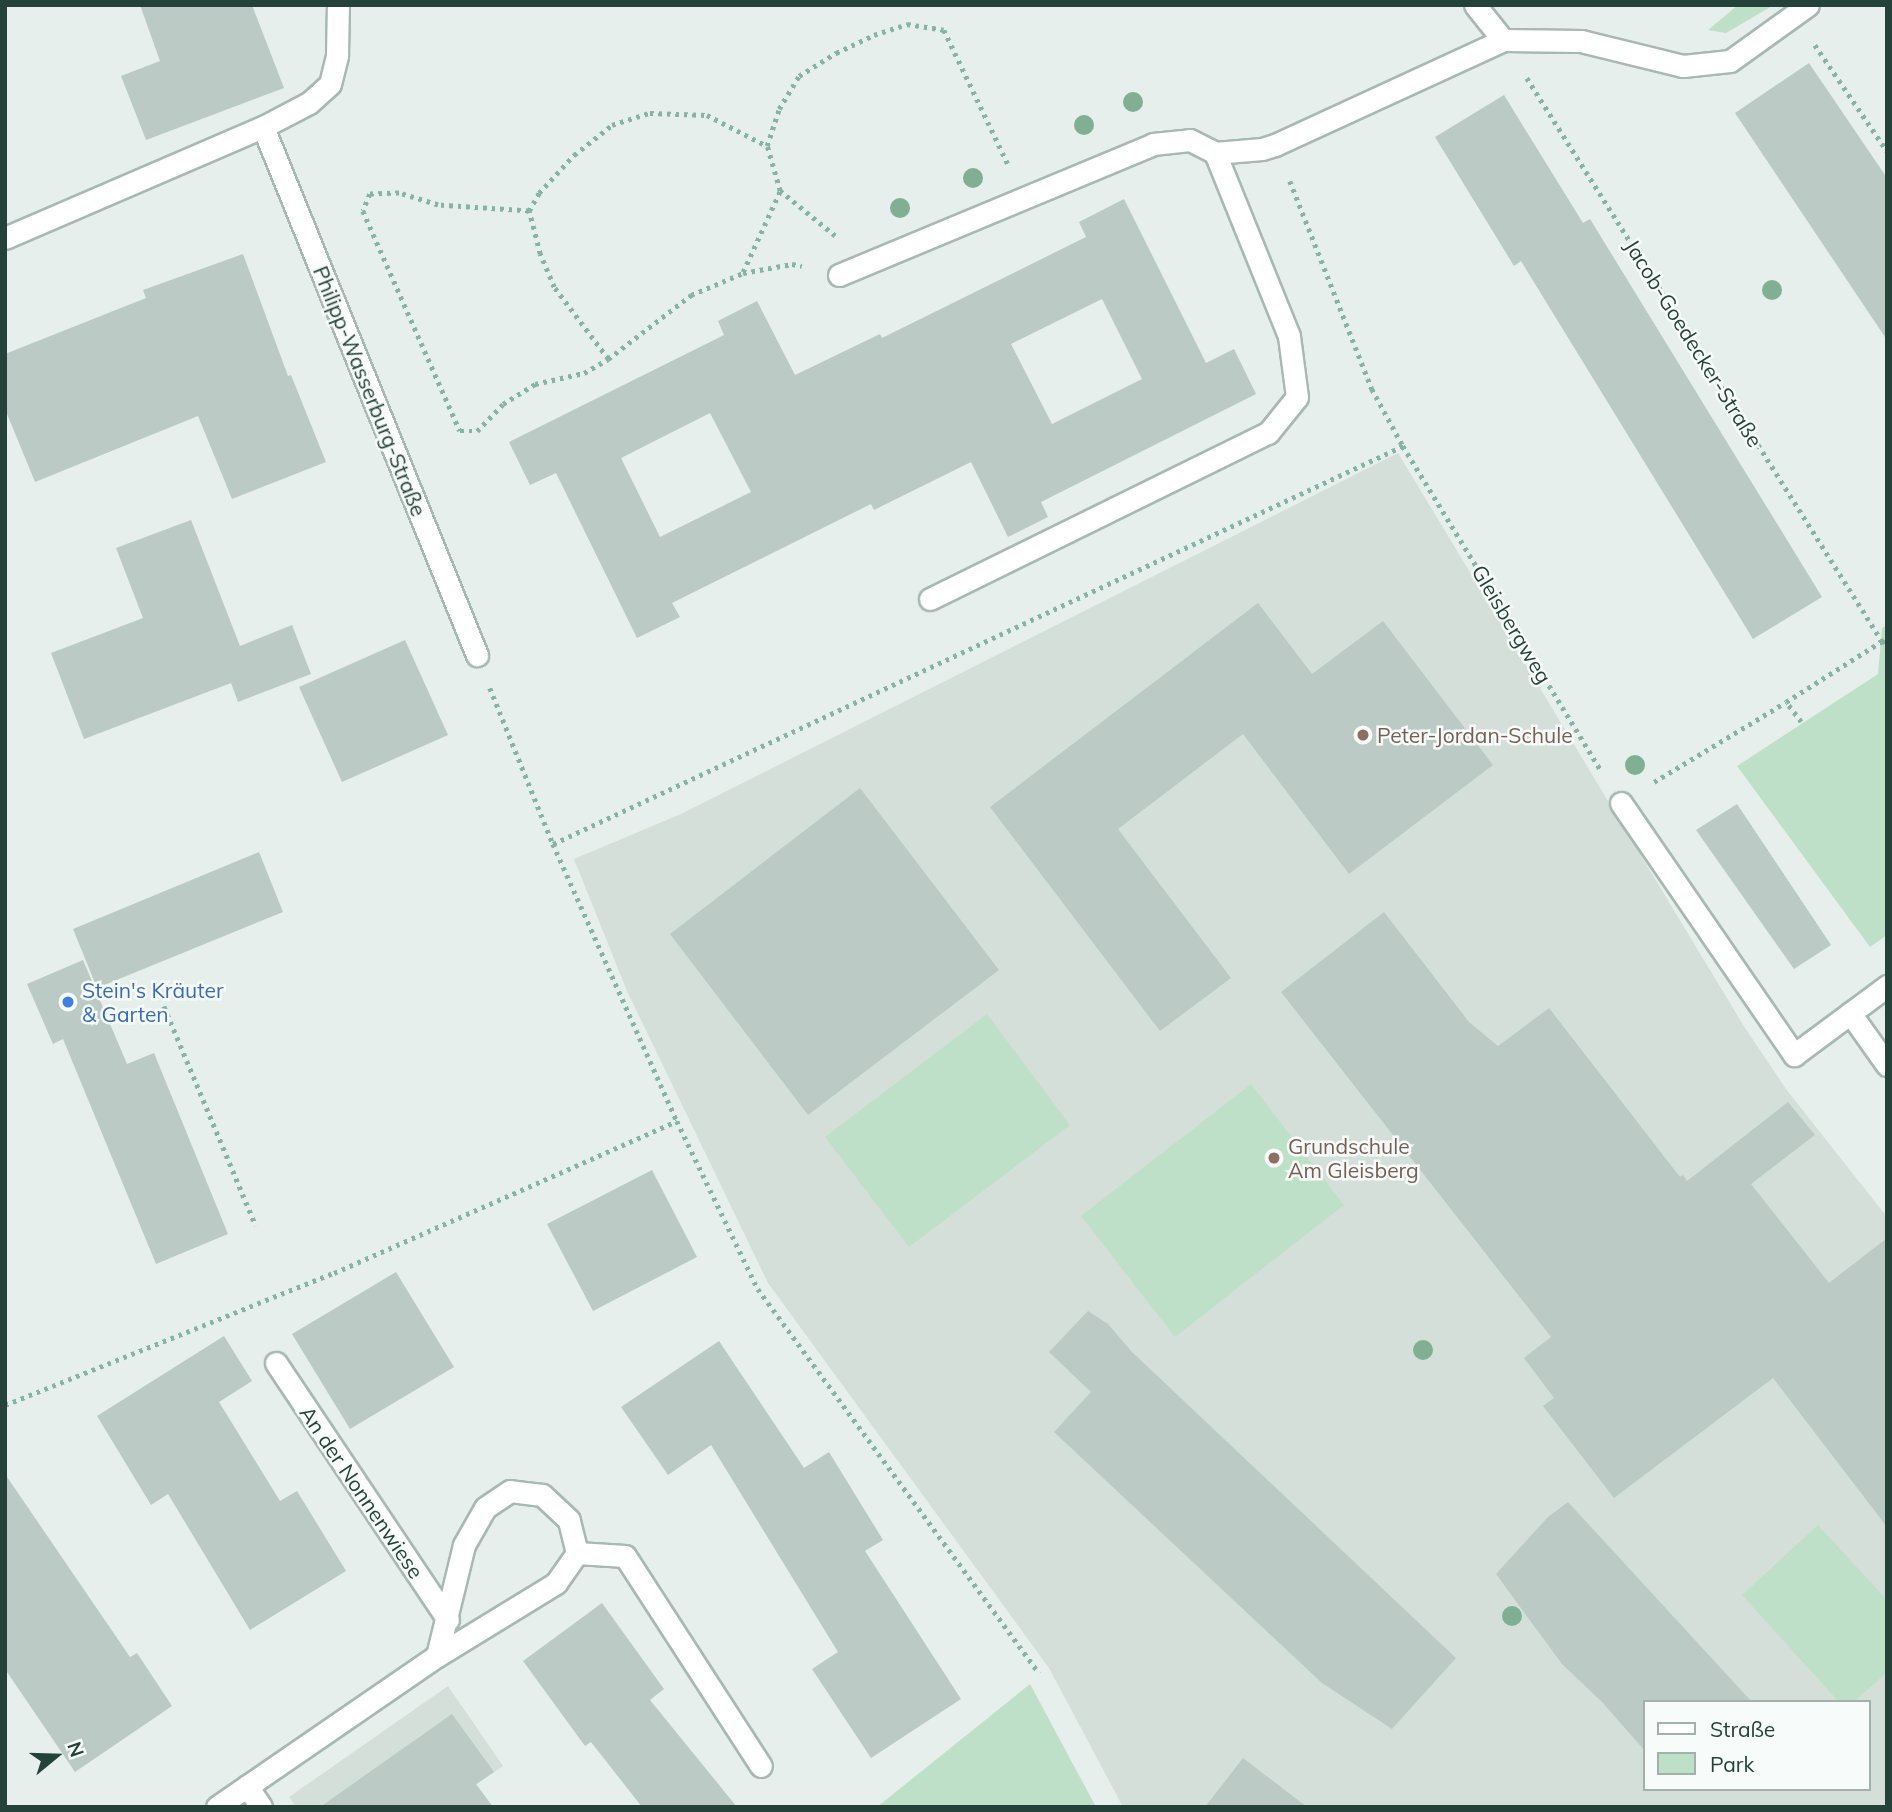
<!DOCTYPE html>
<meta charset="utf-8">
<style>
body{margin:0}
#map{position:relative;width:1892px;height:1812px;overflow:hidden;background:#e6efeb;font-family:Mulish,sans-serif}
div>[style]{position:absolute}
.built>*{inset:0;background:#d4dfda}
.green>*{inset:0;background:#bfe0c8}
.building>*{inset:0;background:#bbcac4}
.path>*{height:4.5px;margin-top:-2.25px;transform-origin:0;background:repeating-linear-gradient(90deg,#86b3a5 0 3.5px,transparent 0 8.5px)}
.roads{filter:drop-shadow(2px 0 #a8b8b2) drop-shadow(-2px 0 #a8b8b2) drop-shadow(0 2px #a8b8b2) drop-shadow(0 -2px #a8b8b2)}
.lane>*{height:21px;margin:-10.5px;padding:0 10.5px;transform-origin:10.5px;border-radius:10.5px;background:#fff}
.street>*{height:21px;margin:-10.5px;padding:0 10.5px;transform-origin:10.5px;border-radius:10.5px;background:#fff}
.trees>*{width:20px;height:20px;margin:-10px;border-radius:50%;background:#80af93}
.dots>*{width:19px;height:19px;translate:-50% -50%;box-sizing:border-box;border:4px solid #f7fbf9;border-radius:50%}
span{translate:-50% -50%;white-space:nowrap;text-align:center;line-height:1.15;-webkit-text-stroke:5px #f7fbf9;paint-order:stroke}
.street-label{font-size:21px;color:#24423a}
.education-label{font-size:21px;color:#785e54}
.left{translate:0 -50%;text-align:left}
.shop-label{font-size:21px;color:#366cbe}
.frame{position:absolute;inset:0;border:7px solid #24423a;pointer-events:none}
.legend{position:absolute;left:1643px;top:1700px;width:228px;height:91px;box-sizing:border-box;background:#f7fbf9;border:2px solid #a3b1ad;margin:0;padding:9px 12px;list-style:none;font-size:21px;color:#24423a}
.legend li{display:flex;align-items:center;gap:14px;height:35px}
.legend b{width:35px;border:2px solid #a3b1ad}
.north{position:absolute;left:21px;top:1721px;width:70px;height:70px;-webkit-text-stroke:5px #f7fbf9;paint-order:stroke;rotate:71deg;font-size:19px;font-weight:700;line-height:28px;text-align:center;color:#24423a}
.north::after{content:'';display:block;margin:auto;width:24px;height:32px;background:#24423a;clip-path:polygon(50% 0,100% 100%,50% 72%,0 100%)}
</style>
<div id="map">
<div class="built">
<i style="clip-path:polygon(evenodd,1398px 453px,1745px 1028px,1786px 1089px,1887px 1217px,1887px 1807px,1123px 1807px,1049px 1668px,768px 1283px,627px 991px,574px 859px,681px 814px,1398px 453px,1645px 1702px,1869px 1702px,1869px 1789px,1645px 1789px,1645px 1702px)"></i>
<i style="clip-path:polygon(448px 1686px,503px 1766px,444px 1807px,296px 1807px,289px 1797px)"></i>
</div>
<div class="green">
<i style="clip-path:polygon(1738px 5px,1774px 5px,1726px 33px,1708px 30px)"></i>
<i style="clip-path:polygon(1887px 625px,1887px 935px,1870px 947px,1737px 766px,1878px 674px,1882px 628px)"></i>
<i style="clip-path:polygon(987px 1014px,1070px 1125px,909px 1247px,825px 1137px)"></i>
<i style="clip-path:polygon(1251px 1084px,1344px 1205px,1175px 1337px,1081px 1216px)"></i>
<i style="clip-path:polygon(1818px 1525px,1887px 1600px,1887px 1672px,1854px 1702px,1839px 1702px,1742px 1595px)"></i>
<i style="clip-path:polygon(1030px 1684px,1096px 1807px,877px 1807px)"></i>
</div>
<div class="building">
<i style="clip-path:polygon(140px 5px,252px 5px,284px 88px,146px 140px,121px 76px,160px 61px)"></i>
<i style="clip-path:polygon(1809px 63px,1887px 178px,1887px 340px,1735px 113px)"></i>
<i style="clip-path:polygon(1504px 95px,1583px 223px,1590px 219px,1822px 597px,1753px 639px,1521px 261px,1514px 266px,1435px 137px)"></i>
<i style="clip-path:polygon(evenodd,1124px 199px,1206px 363px,1234px 349px,1256px 394px,1041px 502px,1048px 517px,1008px 537px,971px 462px,874px 510px,871px 504px,672px 603px,680px 617px,637px 638px,556px 473px,530px 485px,509px 442px,724px 335px,718px 321px,757px 301px,795px 375px,880px 334px,882px 338px,1086px 237px,1079px 222px,1124px 199px,1102px 299px,1142px 379px,1052px 424px,1011px 344px,1102px 299px,1124px 199px,710px 413px,751px 492px,660px 537px,621px 458px,710px 413px)"></i>
<i style="clip-path:polygon(243px 254px,288px 376px,291px 375px,326px 462px,232px 499px,198px 416px,35px 482px,5px 409px,5px 354px,146px 298px,143px 290px)"></i>
<i style="clip-path:polygon(191px 520px,240px 646px,292px 625px,311px 674px,238px 702px,231px 683px,84px 739px,51px 653px,143px 618px,116px 548px)"></i>
<i style="clip-path:polygon(1258px 603px,1312px 674px,1383px 621px,1493px 765px,1349px 874px,1243px 734px,1118px 829px,1231px 978px,1160px 1031px,990px 807px)"></i>
<i style="clip-path:polygon(405px 640px,448px 735px,342px 782px,299px 687px)"></i>
<i style="clip-path:polygon(860px 788px,999px 970px,808px 1115px,670px 934px)"></i>
<i style="clip-path:polygon(1737px 804px,1831px 945px,1794px 969px,1696px 830px)"></i>
<i style="clip-path:polygon(259px 852px,283px 912px,97px 988px,73px 929px)"></i>
<i style="clip-path:polygon(1384px 912px,1469px 1022px,1498px 1046px,1549px 1008px,1680px 1177px,1683px 1175px,1687px 1181px,1788px 1102px,1815px 1135px,1751px 1184px,1829px 1283px,1887px 1238px,1887px 1527px,1773px 1378px,1614px 1498px,1543px 1406px,1554px 1398px,1524px 1358px,1551px 1337px,1281px 992px)"></i>
<i style="clip-path:polygon(83px 960px,127px 1064px,154px 1053px,228px 1234px,156px 1264px,63px 1039px,53px 1044px,27px 984px)"></i>
<i style="clip-path:polygon(652px 1170px,697px 1257px,593px 1311px,547px 1224px)"></i>
<i style="clip-path:polygon(396px 1272px,454px 1367px,350px 1429px,292px 1334px)"></i>
<i style="clip-path:polygon(1088px 1311px,1108px 1324px,1131px 1351px,1456px 1658px,1392px 1729px,1322px 1683px,1054px 1432px,1091px 1392px,1049px 1352px)"></i>
<i style="clip-path:polygon(224px 1336px,252px 1381px,219px 1402px,280px 1501px,297px 1491px,346px 1571px,250px 1630px,168px 1494px,151px 1505px,97px 1416px)"></i>
<i style="clip-path:polygon(719px 1341px,804px 1468px,829px 1452px,883px 1540px,865px 1551px,961px 1699px,871px 1758px,812px 1669px,838px 1652px,711px 1445px,668px 1475px,621px 1407px)"></i>
<i style="clip-path:polygon(5px 1474px,130px 1657px,137px 1653px,172px 1706px,75px 1772px,5px 1669px)"></i>
<i style="clip-path:polygon(1568px 1502px,1752px 1702px,1645px 1702px,1645px 1751px,1602px 1702px,1562px 1664px,1496px 1574px,1548px 1517px)"></i>
<i style="clip-path:polygon(602px 1603px,664px 1689px,650px 1700px,737px 1807px,642px 1807px,591px 1742px,585px 1746px,523px 1661px)"></i>
<i style="clip-path:polygon(452px 1714px,494px 1772px,476px 1784px,493px 1807px,320px 1807px)"></i>
<i style="clip-path:polygon(1243px 1758px,1307px 1807px,1205px 1807px)"></i>
</div>
<div class="path">
<i style="left:1815px;top:45px;width:128px;rotate:55.8deg"></i>
<i style="left:1527px;top:78px;width:666px;rotate:57.77deg"></i>
<i style="left:1882px;top:641px;width:5px;rotate:22deg"></i>
<i style="left:1290px;top:181px;width:224px;rotate:68.5deg"></i>
<i style="left:1372px;top:389px;width:65px;rotate:61.5deg"></i>
<i style="left:1403px;top:446px;width:382px;rotate:58.6deg"></i>
<i style="left:529px;top:211px;width:91px;rotate:-176.2deg"></i>
<i style="left:438px;top:205px;width:41px;rotate:-162.9deg"></i>
<i style="left:399px;top:193px;width:29px;rotate:178deg"></i>
<i style="left:370px;top:194px;width:18px;rotate:112deg"></i>
<i style="left:363px;top:211px;width:240px;rotate:66.2deg"></i>
<i style="left:460px;top:431px;width:17px"></i>
<i style="left:477px;top:431px;width:37px;rotate:-46deg"></i>
<i style="left:503px;top:404px;width:38px;rotate:-32deg"></i>
<i style="left:535px;top:384px;width:50px;rotate:-12.7deg"></i>
<i style="left:584px;top:373px;width:28px;rotate:-30deg"></i>
<i style="left:608px;top:359px;width:105px;rotate:-37.6deg"></i>
<i style="left:691px;top:295px;width:56px;rotate:-22.9deg"></i>
<i style="left:743px;top:273px;width:50px;rotate:-10.4deg"></i>
<i style="left:792px;top:264px;width:10px;rotate:11deg"></i>
<i style="left:835px;top:236px;width:71px;rotate:-140.7deg"></i>
<i style="left:780px;top:191px;width:47px;rotate:-106.1deg"></i>
<i style="left:767px;top:146px;width:39px;rotate:-72deg"></i>
<i style="left:779px;top:109px;width:39px;rotate:-59deg"></i>
<i style="left:799px;top:76px;width:44px;rotate:-31.9deg"></i>
<i style="left:836px;top:53px;width:42px;rotate:-25.3deg"></i>
<i style="left:874px;top:35px;width:35px;rotate:-18deg"></i>
<i style="left:907px;top:24px;width:37px;rotate:9deg"></i>
<i style="left:944px;top:30px;width:148px;rotate:64.5deg"></i>
<i style="left:743px;top:272px;width:89px;rotate:-65.4deg"></i>
<i style="left:608px;top:359px;width:90px;rotate:-126.9deg"></i>
<i style="left:554px;top:287px;width:36px;rotate:-113deg"></i>
<i style="left:540px;top:254px;width:44px;rotate:-104.3deg"></i>
<i style="left:529px;top:211px;width:21px;rotate:-61deg"></i>
<i style="left:539px;top:193px;width:52px;rotate:-47.4deg"></i>
<i style="left:574px;top:155px;width:48px;rotate:-38.3deg"></i>
<i style="left:612px;top:125px;width:40px;rotate:-18deg"></i>
<i style="left:650px;top:113px;width:57px;rotate:2deg"></i>
<i style="left:707px;top:115px;width:68px;rotate:27.3deg"></i>
<i style="left:490px;top:688px;width:168px;rotate:68deg"></i>
<i style="left:553px;top:844px;width:303px;rotate:65.9deg"></i>
<i style="left:677px;top:1121px;width:187px;rotate:64.3deg"></i>
<i style="left:758px;top:1289px;width:476px;rotate:53.8deg"></i>
<i style="left:1801px;top:722px;width:25px;rotate:-127deg"></i>
<i style="left:1786px;top:702px;width:114px;rotate:-32.4deg"></i>
<i style="left:1654px;top:782px;width:154px;rotate:-31.2deg"></i>
<i style="left:553px;top:844px;width:939px;rotate:-25.09deg"></i>
<i style="left:164px;top:1006px;width:238px;rotate:67.3deg"></i>
<i style="left:5px;top:1405px;width:354px;rotate:-21.9deg"></i>
<i style="left:334px;top:1273px;width:375px;rotate:-23.9deg"></i>
</div>
<div class="roads">
<div class="lane">
<i style="left:263px;top:127px;width:570px;rotate:67.94deg"></i>
<i style="left:839px;top:275px;width:340px;rotate:-22.6deg"></i>
<i style="left:1153px;top:144px;width:37px;rotate:-6deg"></i>
<i style="left:1190px;top:140px;width:28px;rotate:27deg"></i>
<i style="left:1215px;top:153px;width:47px;rotate:-4.9deg"></i>
<i style="left:1262px;top:149px;width:14px;rotate:-17deg"></i>
<i style="left:930px;top:599px;width:377px;rotate:-26.2deg"></i>
<i style="left:1268px;top:433px;width:46px;rotate:-51.1deg"></i>
<i style="left:1297px;top:397px;width:62px;rotate:-97.5deg"></i>
<i style="left:1289px;top:336px;width:197px;rotate:-112deg"></i>
<i style="left:276px;top:1363px;width:309px;rotate:56.2deg"></i>
<i style="left:577px;top:1553px;width:48px;rotate:3.6deg"></i>
<i style="left:625px;top:1556px;width:250px;rotate:57.1deg"></i>
<i style="left:247px;top:1786px;width:25px;rotate:56deg"></i>
</div>
<div class="street">
<i style="left:1475px;top:5px;width:45px;rotate:51.3deg"></i>
<i style="left:1275px;top:145px;width:251px;rotate:-24.7deg"></i>
<i style="left:1503px;top:40px;width:78px;rotate:0.7deg"></i>
<i style="left:1581px;top:41px;width:105px;rotate:13.8deg"></i>
<i style="left:1683px;top:66px;width:47px;rotate:-6.1deg"></i>
<i style="left:1730px;top:61px;width:96px;rotate:-35.7deg"></i>
<i style="left:5px;top:238px;width:281px;rotate:-23.3deg"></i>
<i style="left:263px;top:127px;width:52px;rotate:-27.6deg"></i>
<i style="left:309px;top:103px;width:28px;rotate:-42deg"></i>
<i style="left:330px;top:84px;width:30px;rotate:-76deg"></i>
<i style="left:337px;top:55px;width:50px;rotate:-88.9deg"></i>
<i style="left:1621px;top:803px;width:306px;rotate:55.5deg"></i>
<i style="left:1794px;top:1055px;width:116px;rotate:-36.6deg"></i>
<i style="left:1850px;top:1013px;width:64px;rotate:54.6deg"></i>
<i style="left:217px;top:1807px;width:267px;rotate:-34.5deg"></i>
<i style="left:437px;top:1656px;width:140px;rotate:-31.5deg"></i>
<i style="left:556px;top:1583px;width:37px;rotate:-55deg"></i>
<i style="left:577px;top:1553px;width:34px;rotate:-104deg"></i>
<i style="left:569px;top:1520px;width:37px;rotate:-137deg"></i>
<i style="left:542px;top:1495px;width:32px;rotate:-173deg"></i>
<i style="left:510px;top:1491px;width:30px;rotate:146deg"></i>
<i style="left:485px;top:1508px;width:43px;rotate:119.6deg"></i>
<i style="left:464px;top:1545px;width:114px;rotate:103.7deg"></i>
</div>
</div>
<div class="trees">
<i style="left:1133px;top:102px"></i>
<i style="left:1084px;top:125px"></i>
<i style="left:973px;top:178px"></i>
<i style="left:900px;top:208px"></i>
<i style="left:1772px;top:290px"></i>
<i style="left:1635px;top:765px"></i>
<i style="left:1423px;top:1350px"></i>
<i style="left:1512px;top:1616px"></i>
</div>
<div class="dots">
<i style="left:1363px;top:735px;background:#8d6e63"></i>
<i style="left:68px;top:1002px;background:#3f7fe0"></i>
<i style="left:1274px;top:1158px;background:#8d6e63"></i>
</div>
<div class="street-label">
<span style="left:1694px;top:343px;rotate:58deg">Jacob-Goedecker-Straße</span>
<span style="left:370px;top:391px;rotate:68deg">Philipp-Wasserburg-Straße</span>
<span style="left:1512px;top:624px;rotate:59deg">Gleisbergweg</span>
<span style="left:362px;top:1492px;rotate:56deg">An der Nonnenwiese</span>
</div>
<div class="education-label">
<span class="left" style="left:1377px;top:735px">Peter-Jordan-Schule</span>
<span class="left" style="left:1288px;top:1158px">Grundschule<br>Am Gleisberg</span>
</div>
<div class="shop-label">
<span class="left" style="left:82px;top:1002px">Stein's Kräuter<br>&amp; Garten</span>
</div>
<div class="frame"></div>
<ul class="legend">
<li><b style="height:9px;background:#fff"></b>Straße</li>
<li><b style="height:19px;background:#bfe0c8"></b>Park</li>
</ul>
<div class="north">N</div>
</div>
